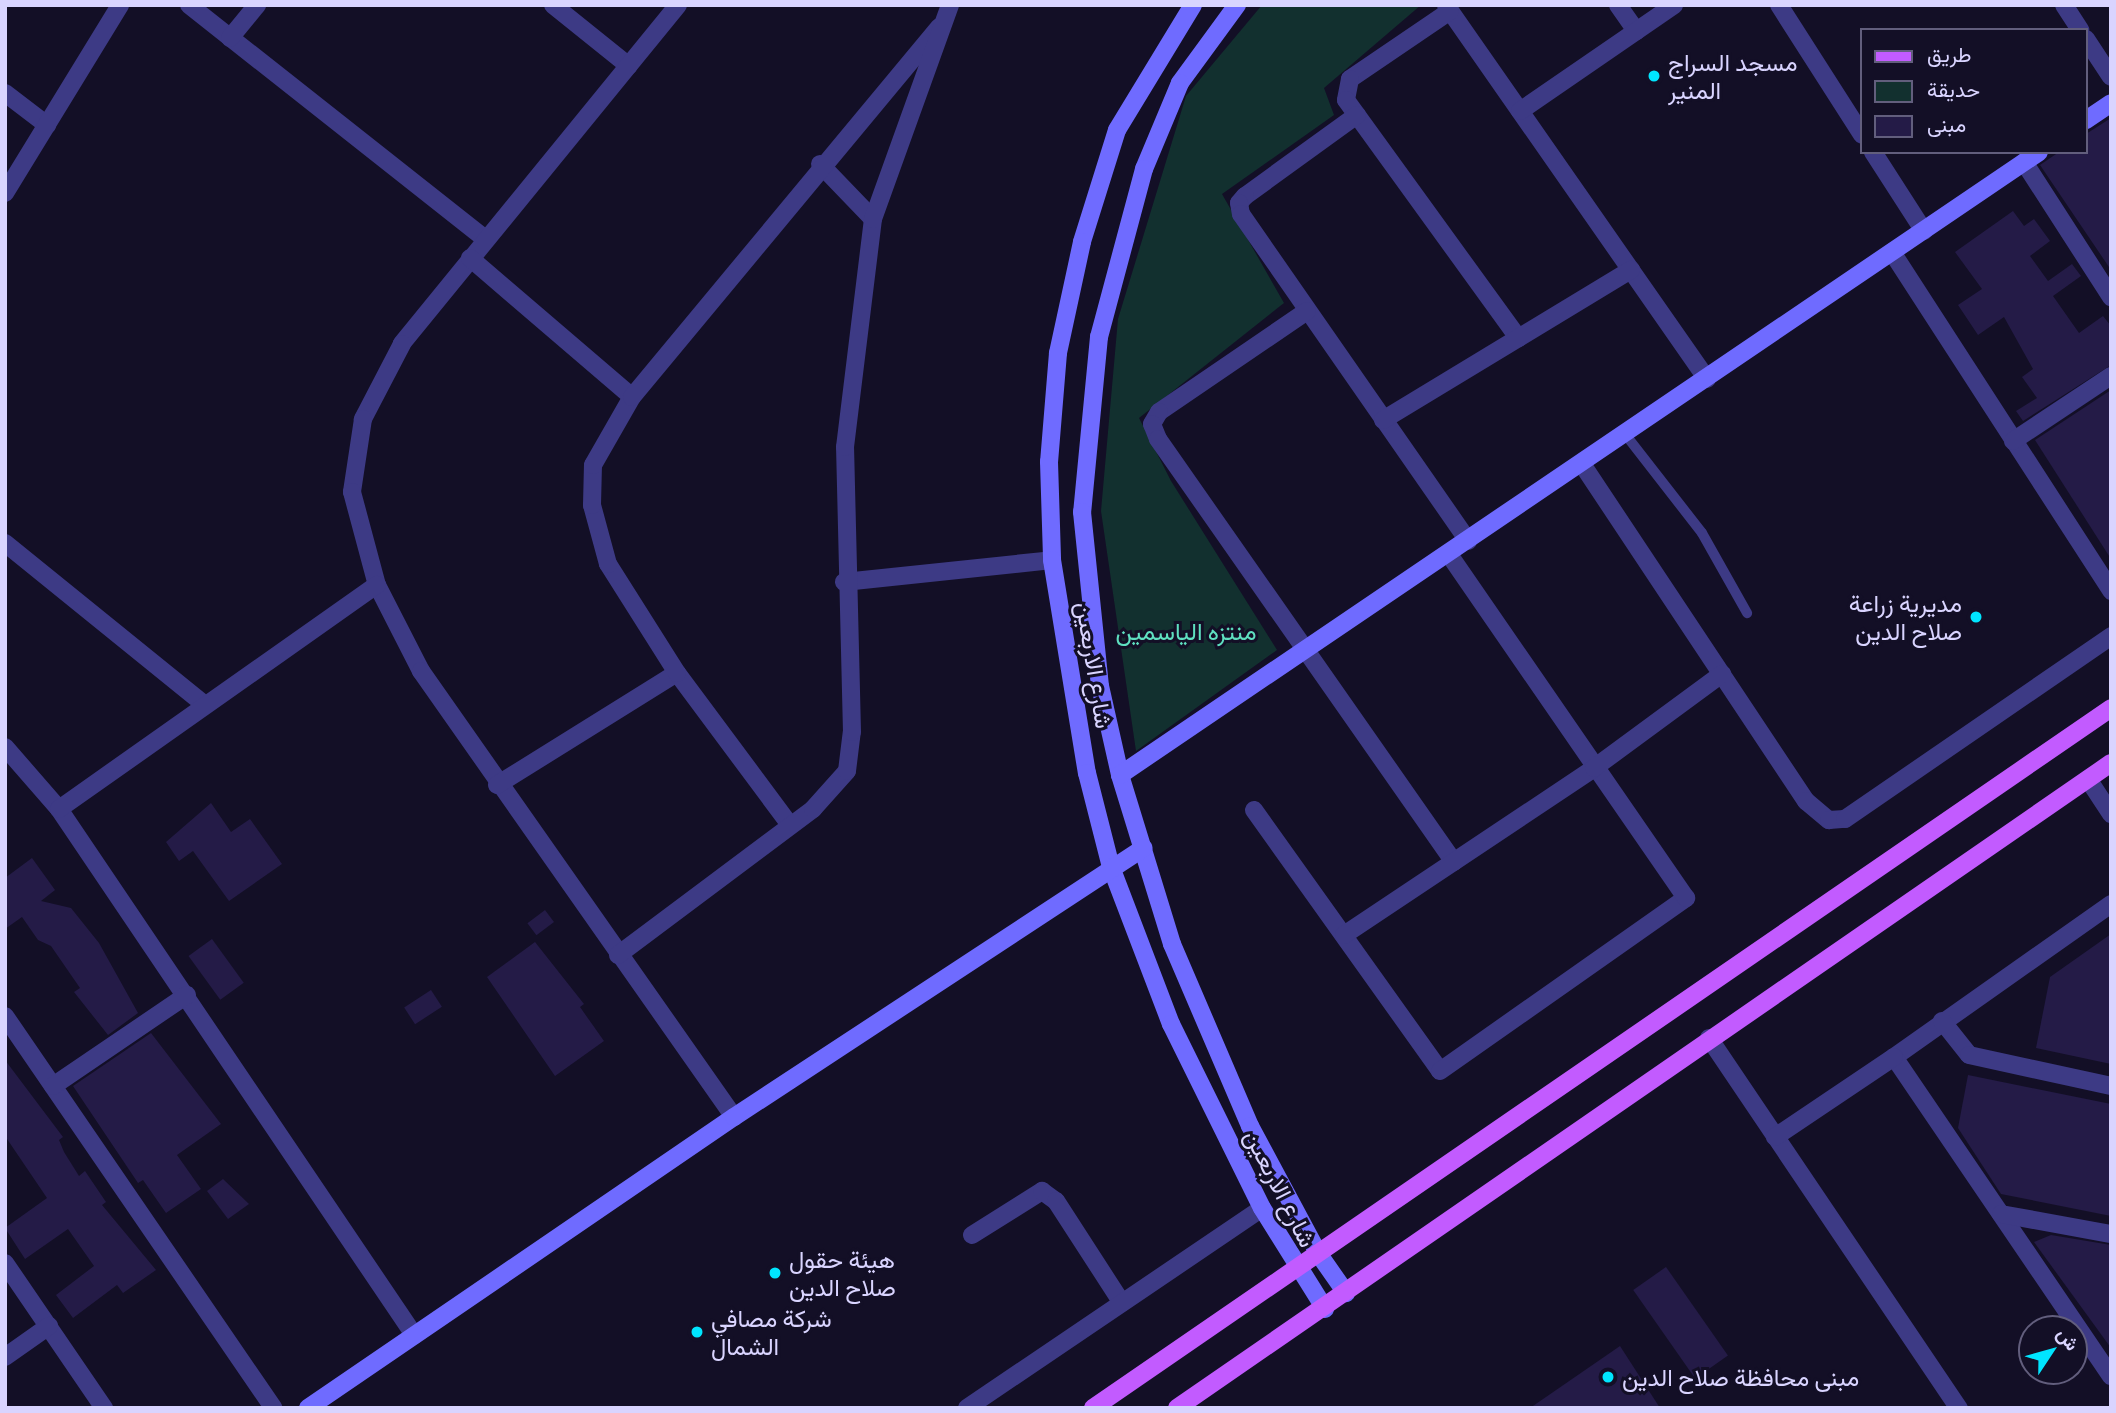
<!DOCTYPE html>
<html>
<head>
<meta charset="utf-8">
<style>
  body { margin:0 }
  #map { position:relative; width:2116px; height:1413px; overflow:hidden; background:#130f26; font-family:"Exo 2",Vazirmatn,sans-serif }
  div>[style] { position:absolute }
  .green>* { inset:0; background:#12302f }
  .building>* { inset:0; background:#241b47; transform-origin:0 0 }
  .lane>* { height:10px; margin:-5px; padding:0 5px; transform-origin:5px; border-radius:5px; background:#3d3a85 }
  .street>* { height:18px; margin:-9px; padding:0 9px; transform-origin:9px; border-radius:9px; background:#3d3a85 }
  .secondary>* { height:18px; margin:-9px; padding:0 9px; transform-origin:9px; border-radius:9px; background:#6f6bff }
  .primary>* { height:18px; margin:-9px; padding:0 9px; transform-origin:9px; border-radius:9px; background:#c25bff }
  .dots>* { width:19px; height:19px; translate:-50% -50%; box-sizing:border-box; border:4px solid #130f26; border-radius:50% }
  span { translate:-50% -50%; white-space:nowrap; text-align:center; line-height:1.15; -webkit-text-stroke:6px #130f26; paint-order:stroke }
  .poi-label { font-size:24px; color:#d9d4ff }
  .left { translate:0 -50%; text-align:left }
  .right { translate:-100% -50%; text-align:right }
  .park-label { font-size:24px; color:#5fe0c0 }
  .street-label { font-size:24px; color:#d9d4ff }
  .frame { position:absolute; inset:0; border:7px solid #d9d4ff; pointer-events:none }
  .legend { position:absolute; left:1860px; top:28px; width:228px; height:126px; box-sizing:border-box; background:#130f26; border:2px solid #625e7d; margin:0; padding:9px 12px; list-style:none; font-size:21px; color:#d9d4ff }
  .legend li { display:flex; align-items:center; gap:14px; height:35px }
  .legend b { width:35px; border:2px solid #625e7d }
  .north { position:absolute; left:2018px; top:1315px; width:70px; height:70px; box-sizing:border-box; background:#130f26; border:2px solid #625e7d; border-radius:50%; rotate:54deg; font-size:19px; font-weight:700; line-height:28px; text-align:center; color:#d9d4ff }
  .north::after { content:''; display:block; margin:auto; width:24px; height:32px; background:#00e5ff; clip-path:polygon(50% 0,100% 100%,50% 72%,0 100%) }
</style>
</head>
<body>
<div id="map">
  <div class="green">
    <div style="clip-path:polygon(1262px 5px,1421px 5px,1324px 88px,1334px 115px,1222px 194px,1284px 303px,1139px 418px,1171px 481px,1277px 650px,1136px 751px,1101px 511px,1118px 319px,1186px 96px)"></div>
  </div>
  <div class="building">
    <div style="clip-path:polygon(2111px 118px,2111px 270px,2040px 165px,2059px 152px,2086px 152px,2086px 134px)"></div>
    <div style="clip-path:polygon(2013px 211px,2024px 226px,2034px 219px,2050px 241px,2030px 256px,2048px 281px,2072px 264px,2081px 276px,2053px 296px,2079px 333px,2103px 316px,2111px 326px,2111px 365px,2023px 421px,2016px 411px,2037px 398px,2022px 377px,2033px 369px,2004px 317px,1978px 335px,1958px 305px,1982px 289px,1955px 252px)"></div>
    <div style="clip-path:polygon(2111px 390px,2111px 559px,2035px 440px)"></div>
    <div style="clip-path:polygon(211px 803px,231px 832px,250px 819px,282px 864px,229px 901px,193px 851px,179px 861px,166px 842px)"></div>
    <div style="clip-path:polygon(32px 858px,55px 890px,41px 901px,71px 908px,99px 943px,138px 1013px,108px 1035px,74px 992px,80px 988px,51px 946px,38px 940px,22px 917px,5px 929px,5px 878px)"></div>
    <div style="left:545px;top:910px;width:15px;height:22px;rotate:53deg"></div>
    <div style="clip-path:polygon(2111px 934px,2111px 1064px,2036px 1048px,2050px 977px)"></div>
    <div style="left:212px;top:939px;width:54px;height:29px;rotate:54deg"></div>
    <div style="clip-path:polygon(535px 942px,584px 1004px,580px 1007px,604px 1041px,555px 1076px,487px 977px)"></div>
    <div style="left:431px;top:990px;width:20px;height:32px;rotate:57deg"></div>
    <div style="clip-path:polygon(151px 1033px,221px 1124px,177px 1155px,201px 1189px,166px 1213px,143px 1180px,138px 1183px,73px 1086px)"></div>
    <div style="clip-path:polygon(5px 1060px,63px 1137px,59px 1140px,64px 1152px,79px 1176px,85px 1171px,106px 1202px,102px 1205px,156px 1270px,123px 1293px,117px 1285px,73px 1318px,56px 1295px,94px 1266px,68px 1229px,25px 1259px,5px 1228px,47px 1198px,5px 1136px)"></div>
    <div style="clip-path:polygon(1968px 1075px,2111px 1104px,2111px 1216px,2001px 1194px,1958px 1128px)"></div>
    <div style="clip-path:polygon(223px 1179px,249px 1204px,228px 1219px,207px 1191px)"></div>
    <div style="clip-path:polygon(2051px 1235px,2111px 1245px,2111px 1348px,2034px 1242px)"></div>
    <div style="left:1666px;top:1267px;width:108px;height:40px;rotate:55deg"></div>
    <div style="clip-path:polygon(1620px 1346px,1660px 1408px,1530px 1408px)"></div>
  </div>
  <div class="lane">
    <div style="left:1625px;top:434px;width:125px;rotate:52.1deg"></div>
    <div style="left:1702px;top:533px;width:92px;rotate:60.6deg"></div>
  </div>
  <div class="street">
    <div style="left:189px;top:5px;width:377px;rotate:38.3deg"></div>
    <div style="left:553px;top:5px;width:97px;rotate:38.8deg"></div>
    <div style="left:678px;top:5px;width:437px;rotate:129.2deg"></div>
    <div style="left:402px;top:344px;width:85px;rotate:117.5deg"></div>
    <div style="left:363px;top:419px;width:74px;rotate:98.6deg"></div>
    <div style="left:352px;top:492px;width:96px;rotate:75deg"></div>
    <div style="left:377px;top:585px;width:97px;rotate:62.9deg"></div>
    <div style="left:421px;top:671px;width:545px;rotate:54.94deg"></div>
    <div style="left:1446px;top:5px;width:456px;rotate:55.1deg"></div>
    <div style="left:1618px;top:5px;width:32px;rotate:55deg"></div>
    <div style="left:1779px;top:5px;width:154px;rotate:57.4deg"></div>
    <div style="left:2064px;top:5px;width:30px;rotate:57deg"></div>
    <div style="left:1450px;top:11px;width:121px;rotate:145.8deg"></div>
    <div style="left:1350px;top:79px;width:21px;rotate:101deg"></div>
    <div style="left:1346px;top:100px;width:294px;rotate:54.1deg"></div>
    <div style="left:230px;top:38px;width:43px;rotate:-50.7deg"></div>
    <div style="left:2086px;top:39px;width:45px;rotate:56.7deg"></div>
    <div style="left:5px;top:93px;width:53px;rotate:37.3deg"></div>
    <div style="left:1520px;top:111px;width:187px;rotate:-34.5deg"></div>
    <div style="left:1357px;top:115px;width:138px;rotate:144.1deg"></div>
    <div style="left:1245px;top:196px;width:9px;rotate:131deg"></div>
    <div style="left:1239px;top:203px;width:11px;rotate:80deg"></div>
    <div style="left:1241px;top:214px;width:398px;rotate:55.2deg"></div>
    <div style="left:1873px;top:152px;width:94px;rotate:57.2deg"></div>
    <div style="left:2024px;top:162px;width:161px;rotate:57.2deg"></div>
    <div style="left:820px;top:164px;width:76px;rotate:46.1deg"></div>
    <div style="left:5px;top:193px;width:220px;rotate:-58.5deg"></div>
    <div style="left:1892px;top:252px;width:404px;rotate:57.1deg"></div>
    <div style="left:470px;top:258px;width:213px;rotate:40.6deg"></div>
    <div style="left:1307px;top:311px;width:179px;rotate:145.7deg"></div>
    <div style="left:1159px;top:412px;width:14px;rotate:120deg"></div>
    <div style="left:1152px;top:424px;width:16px;rotate:68deg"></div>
    <div style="left:1158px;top:439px;width:516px;rotate:55.02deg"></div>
    <div style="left:1383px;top:420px;width:290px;rotate:-31.2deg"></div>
    <div style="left:2013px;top:441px;width:118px;rotate:-33.6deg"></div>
    <div style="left:1582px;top:464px;width:405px;rotate:56.4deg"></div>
    <div style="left:1806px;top:801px;width:30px;rotate:40deg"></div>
    <div style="left:1829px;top:820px;width:16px;rotate:-4deg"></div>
    <div style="left:1845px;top:819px;width:323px;rotate:-34.5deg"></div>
    <div style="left:5px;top:543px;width:257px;rotate:39deg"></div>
    <div style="left:844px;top:582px;width:209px;rotate:-6deg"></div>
    <div style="left:5px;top:747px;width:82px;rotate:48.9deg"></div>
    <div style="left:59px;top:809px;width:635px;rotate:55.98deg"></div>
    <div style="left:2088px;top:779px;width:42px;rotate:56.7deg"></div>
    <div style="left:497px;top:785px;width:212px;rotate:-31.9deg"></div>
    <div style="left:59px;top:809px;width:389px;rotate:-35.2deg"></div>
    <div style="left:1254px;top:810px;width:320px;rotate:54.5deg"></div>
    <div style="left:1440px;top:1071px;width:301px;rotate:-35.1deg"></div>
    <div style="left:1686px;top:898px;width:418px;rotate:-124.6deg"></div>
    <div style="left:790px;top:825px;width:189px;rotate:-126.6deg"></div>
    <div style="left:677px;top:673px;width:129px;rotate:-122.3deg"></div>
    <div style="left:608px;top:564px;width:61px;rotate:-105.2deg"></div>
    <div style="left:592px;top:505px;width:40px;rotate:-88.6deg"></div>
    <div style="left:593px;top:465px;width:78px;rotate:-60.2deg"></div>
    <div style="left:632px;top:397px;width:481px;rotate:-50.3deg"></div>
    <div style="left:2111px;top:904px;width:266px;rotate:144.8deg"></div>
    <div style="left:1894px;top:1057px;width:386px;rotate:55.8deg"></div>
    <div style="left:1344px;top:935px;width:301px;rotate:-33.7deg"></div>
    <div style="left:1594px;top:768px;width:159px;rotate:-36.3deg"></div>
    <div style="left:618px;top:955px;width:244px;rotate:-36.8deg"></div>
    <div style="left:813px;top:809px;width:51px;rotate:-48.2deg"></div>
    <div style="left:847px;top:771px;width:39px;rotate:-83deg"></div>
    <div style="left:852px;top:732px;width:285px;rotate:-91.4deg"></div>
    <div style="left:845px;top:447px;width:230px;rotate:-83deg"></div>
    <div style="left:873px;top:219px;width:227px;rotate:-70.2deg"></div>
    <div style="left:5px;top:1016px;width:475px;rotate:55.6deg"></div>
    <div style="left:1942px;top:1021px;width:43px;rotate:51.5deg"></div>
    <div style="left:1969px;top:1055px;width:145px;rotate:12.3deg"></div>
    <div style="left:1709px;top:1038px;width:447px;rotate:56deg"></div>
    <div style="left:53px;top:1086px;width:162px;rotate:-34.2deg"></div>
    <div style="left:1775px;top:1137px;width:143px;rotate:-33.9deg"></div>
    <div style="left:2001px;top:1214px;width:112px;rotate:10.3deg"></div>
    <div style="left:972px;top:1235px;width:83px;rotate:-32.2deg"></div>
    <div style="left:1042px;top:1191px;width:17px;rotate:36deg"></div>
    <div style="left:1056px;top:1201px;width:121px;rotate:57.1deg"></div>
    <div style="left:5px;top:1263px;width:176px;rotate:55.7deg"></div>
    <div style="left:5px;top:1357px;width:54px;rotate:-35.2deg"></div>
    <div style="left:967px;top:1408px;width:356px;rotate:-34.1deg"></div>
  </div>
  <div class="secondary">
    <div style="left:1193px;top:5px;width:146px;rotate:121.3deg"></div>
    <div style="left:1117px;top:130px;width:117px;rotate:107.4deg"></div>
    <div style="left:1082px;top:242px;width:114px;rotate:102.2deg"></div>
    <div style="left:1058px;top:353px;width:109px;rotate:94.7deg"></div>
    <div style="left:1049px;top:462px;width:98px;rotate:88.2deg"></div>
    <div style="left:1052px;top:560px;width:216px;rotate:80.7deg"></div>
    <div style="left:1087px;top:773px;width:97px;rotate:75.7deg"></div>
    <div style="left:1111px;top:867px;width:168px;rotate:69.1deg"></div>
    <div style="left:1171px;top:1024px;width:205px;rotate:63.7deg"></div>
    <div style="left:1262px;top:1208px;width:119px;rotate:58deg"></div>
    <div style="left:1237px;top:5px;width:97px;rotate:126.2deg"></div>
    <div style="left:1180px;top:83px;width:93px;rotate:112.7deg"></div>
    <div style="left:1144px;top:169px;width:174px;rotate:105deg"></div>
    <div style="left:1099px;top:337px;width:176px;rotate:95.5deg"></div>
    <div style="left:1082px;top:512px;width:175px;rotate:84.1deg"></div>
    <div style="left:1100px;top:686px;width:91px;rotate:77.3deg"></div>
    <div style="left:1120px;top:775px;width:177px;rotate:72.9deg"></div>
    <div style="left:1172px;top:944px;width:198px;rotate:66.8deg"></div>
    <div style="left:1250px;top:1126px;width:144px;rotate:61.8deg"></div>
    <div style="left:1318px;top:1253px;width:49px;rotate:55deg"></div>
    <div style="left:2086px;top:120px;width:30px;rotate:-34deg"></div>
    <div style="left:1120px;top:775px;width:1110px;rotate:-34.13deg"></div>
    <div style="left:308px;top:1408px;width:516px;rotate:-34.34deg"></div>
    <div style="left:734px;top:1117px;width:490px;rotate:-33.3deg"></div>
  </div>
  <div class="primary">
    <div style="left:1093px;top:1408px;width:1235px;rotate:-34.51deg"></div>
    <div style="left:1177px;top:1408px;width:1135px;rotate:-34.63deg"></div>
  </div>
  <div class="dots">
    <div style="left:1654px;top:76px;background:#00e5ff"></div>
    <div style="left:1976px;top:617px;background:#00e5ff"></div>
    <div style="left:775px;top:1273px;background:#00e5ff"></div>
    <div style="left:697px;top:1332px;background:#00e5ff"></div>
    <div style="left:1608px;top:1377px;background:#00e5ff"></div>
  </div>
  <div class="poi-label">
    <span class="left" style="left:1668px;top:76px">مسجد السراج<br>المنير</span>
    <span class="right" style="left:1962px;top:617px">مديرية زراعة<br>صلاح الدين</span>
    <span class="left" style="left:789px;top:1273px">هيئة حقول<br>صلاح الدين</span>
    <span class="left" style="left:711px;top:1332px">شركة مصافي<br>الشمال</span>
    <span class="left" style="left:1622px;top:1377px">مبنى محافظة صلاح الدين</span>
  </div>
  <div class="park-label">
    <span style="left:1186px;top:631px">منتزه الياسمين</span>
  </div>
  <div class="street-label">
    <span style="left:1095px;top:665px;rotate:81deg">شارع الاربعين</span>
    <span style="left:1281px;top:1188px;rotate:63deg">شارع الاربعين</span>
  </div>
  <div class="frame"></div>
  <ul class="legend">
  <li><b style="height:9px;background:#c25bff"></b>طريق</li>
  <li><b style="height:19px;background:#12302f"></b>حديقة</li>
  <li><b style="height:19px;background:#241b47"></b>مبنى</li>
  </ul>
  <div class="north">ش</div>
</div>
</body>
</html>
